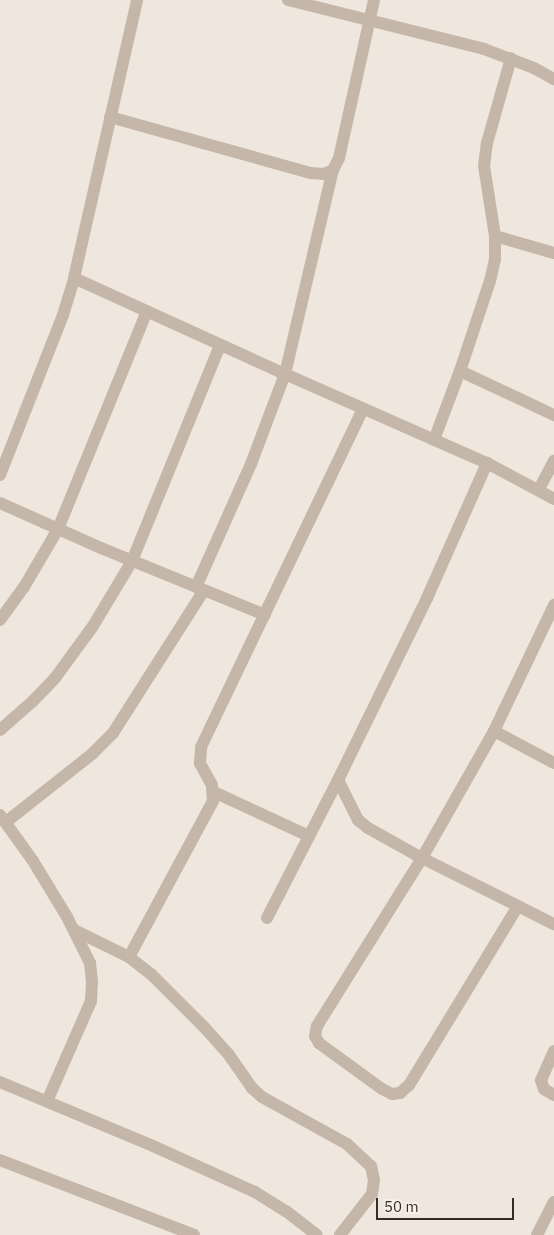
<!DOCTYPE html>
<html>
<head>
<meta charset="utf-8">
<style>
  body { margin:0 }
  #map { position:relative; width:554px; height:1235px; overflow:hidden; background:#efe6dd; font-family:"IBM Plex Sans",sans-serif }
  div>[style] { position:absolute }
  .minor>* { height:12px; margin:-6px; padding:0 6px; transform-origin:6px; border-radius:6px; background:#c5b6aa }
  span { translate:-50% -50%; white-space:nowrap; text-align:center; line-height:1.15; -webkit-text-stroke:4px #f7f0e8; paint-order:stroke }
  .scale { position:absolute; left:376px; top:1198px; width:138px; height:22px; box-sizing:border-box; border:2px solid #342c29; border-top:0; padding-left:6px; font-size:15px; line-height:18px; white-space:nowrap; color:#342c29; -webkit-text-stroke:4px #f7f0e8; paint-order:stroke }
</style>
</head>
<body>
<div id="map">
  <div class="minor">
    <div style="left:288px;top:0;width:202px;rotate:14deg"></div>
    <div style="left:484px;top:49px;width:53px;rotate:20.8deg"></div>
    <div style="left:534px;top:68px;width:23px;rotate:29deg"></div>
    <div style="left:110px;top:117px;width:209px;rotate:15.6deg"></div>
    <div style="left:311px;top:173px;width:13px;rotate:4deg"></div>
    <div style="left:324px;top:174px;width:10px;rotate:-24deg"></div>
    <div style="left:333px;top:170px;width:13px;rotate:-63deg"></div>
    <div style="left:339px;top:158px;width:162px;rotate:-77.5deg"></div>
    <div style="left:495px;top:236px;width:61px;rotate:16.1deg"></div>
    <div style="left:74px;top:278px;width:232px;rotate:24.5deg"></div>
    <div style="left:285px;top:374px;width:221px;rotate:23.8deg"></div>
    <div style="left:487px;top:463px;width:76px;rotate:28.2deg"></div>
    <div style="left:460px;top:371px;width:104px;rotate:25.1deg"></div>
    <div style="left:434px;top:440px;width:74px;rotate:-69.4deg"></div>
    <div style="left:460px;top:371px;width:95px;rotate:-71.6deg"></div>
    <div style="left:490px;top:281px;width:23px;rotate:-77deg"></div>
    <div style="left:495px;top:259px;width:23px;rotate:-90deg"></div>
    <div style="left:495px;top:236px;width:71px;rotate:-98.9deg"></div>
    <div style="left:484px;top:166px;width:23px;rotate:-83deg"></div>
    <div style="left:487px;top:143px;width:88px;rotate:-74.2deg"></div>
    <div style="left:0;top:475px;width:172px;rotate:-68.5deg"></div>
    <div style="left:63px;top:315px;width:39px;rotate:-73deg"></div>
    <div style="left:74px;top:278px;width:285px;rotate:-77.2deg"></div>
    <div style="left:539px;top:489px;width:32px;rotate:-62deg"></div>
    <div style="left:0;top:503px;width:111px;rotate:24deg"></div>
    <div style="left:101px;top:548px;width:177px;rotate:22.2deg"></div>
    <div style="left:196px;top:587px;width:135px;rotate:-65.9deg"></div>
    <div style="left:251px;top:464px;width:96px;rotate:-69.3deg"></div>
    <div style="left:285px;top:374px;width:210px;rotate:-76.8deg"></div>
    <div style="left:0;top:620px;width:41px;rotate:-54deg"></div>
    <div style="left:24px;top:587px;width:67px;rotate:-59.6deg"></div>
    <div style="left:58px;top:529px;width:235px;rotate:-67.8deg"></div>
    <div style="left:0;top:730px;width:44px;rotate:-41.3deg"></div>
    <div style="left:33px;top:701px;width:32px;rotate:-46deg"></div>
    <div style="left:55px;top:678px;width:64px;rotate:-53.8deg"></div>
    <div style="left:93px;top:626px;width:76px;rotate:-59deg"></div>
    <div style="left:132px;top:561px;width:233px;rotate:-67.8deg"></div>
    <div style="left:494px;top:731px;width:68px;rotate:28.1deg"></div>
    <div style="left:338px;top:780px;width:45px;rotate:63.4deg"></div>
    <div style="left:358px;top:820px;width:13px;rotate:39deg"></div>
    <div style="left:368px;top:828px;width:62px;rotate:29.1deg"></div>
    <div style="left:422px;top:858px;width:148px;rotate:26.6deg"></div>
    <div style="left:214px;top:792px;width:105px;rotate:24.9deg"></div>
    <div style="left:0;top:815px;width:57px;rotate:54.3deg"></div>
    <div style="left:33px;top:861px;width:66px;rotate:58.7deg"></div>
    <div style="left:67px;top:917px;width:51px;rotate:63.4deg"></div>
    <div style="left:90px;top:963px;width:19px;rotate:84deg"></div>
    <div style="left:92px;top:982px;width:19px;rotate:93deg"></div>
    <div style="left:91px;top:1001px;width:109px;rotate:113.7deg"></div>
    <div style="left:6px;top:822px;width:110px;rotate:-38.3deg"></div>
    <div style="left:92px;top:754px;width:30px;rotate:-45deg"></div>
    <div style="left:113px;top:733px;width:169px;rotate:-57.5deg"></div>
    <div style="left:518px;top:906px;width:210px;rotate:121.3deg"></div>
    <div style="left:409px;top:1085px;width:12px;rotate:138deg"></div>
    <div style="left:400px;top:1093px;width:8px;rotate:173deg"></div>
    <div style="left:392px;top:1094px;width:11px;rotate:-153deg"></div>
    <div style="left:382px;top:1089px;width:78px;rotate:-143.9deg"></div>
    <div style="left:319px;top:1043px;width:8px;rotate:-120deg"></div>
    <div style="left:315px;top:1036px;width:10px;rotate:-79deg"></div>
    <div style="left:317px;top:1026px;width:198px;rotate:-58deg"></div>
    <div style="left:422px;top:858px;width:146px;rotate:-60.4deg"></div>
    <div style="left:494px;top:731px;width:140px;rotate:-64.5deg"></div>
    <div style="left:267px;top:918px;width:155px;rotate:-62.8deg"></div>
    <div style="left:338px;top:780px;width:203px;rotate:-63.9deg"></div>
    <div style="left:427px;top:598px;width:148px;rotate:-66deg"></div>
    <div style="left:74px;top:930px;width:61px;rotate:26.1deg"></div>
    <div style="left:129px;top:957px;width:28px;rotate:38deg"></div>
    <div style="left:151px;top:974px;width:75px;rotate:45deg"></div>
    <div style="left:204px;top:1027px;width:38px;rotate:48deg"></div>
    <div style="left:229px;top:1055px;width:40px;rotate:55.1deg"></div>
    <div style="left:252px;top:1088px;width:13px;rotate:42deg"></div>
    <div style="left:262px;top:1097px;width:97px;rotate:28.9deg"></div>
    <div style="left:347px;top:1144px;width:33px;rotate:43deg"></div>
    <div style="left:371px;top:1166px;width:14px;rotate:78deg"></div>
    <div style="left:374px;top:1180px;width:14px;rotate:98deg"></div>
    <div style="left:372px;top:1194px;width:52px;rotate:128deg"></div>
    <div style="left:129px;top:957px;width:177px;rotate:-61.7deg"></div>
    <div style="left:213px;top:801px;width:16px;rotate:-94deg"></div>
    <div style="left:212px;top:785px;width:25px;rotate:-119deg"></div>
    <div style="left:200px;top:763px;width:16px;rotate:-86deg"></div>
    <div style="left:201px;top:747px;width:375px;rotate:-64.4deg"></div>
    <div style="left:554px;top:1051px;width:32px;rotate:114deg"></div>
    <div style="left:541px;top:1080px;width:9px;rotate:72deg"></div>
    <div style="left:544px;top:1089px;width:12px;rotate:31deg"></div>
    <div style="left:0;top:1082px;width:166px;rotate:22.7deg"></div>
    <div style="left:153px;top:1146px;width:112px;rotate:24.3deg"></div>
    <div style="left:255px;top:1192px;width:36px;rotate:32deg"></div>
    <div style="left:286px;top:1211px;width:39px;rotate:38deg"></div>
    <div style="left:0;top:1160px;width:208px;rotate:21.1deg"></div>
    <div style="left:537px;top:1235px;width:37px;rotate:-63deg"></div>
  </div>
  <div class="scale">50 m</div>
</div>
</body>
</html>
